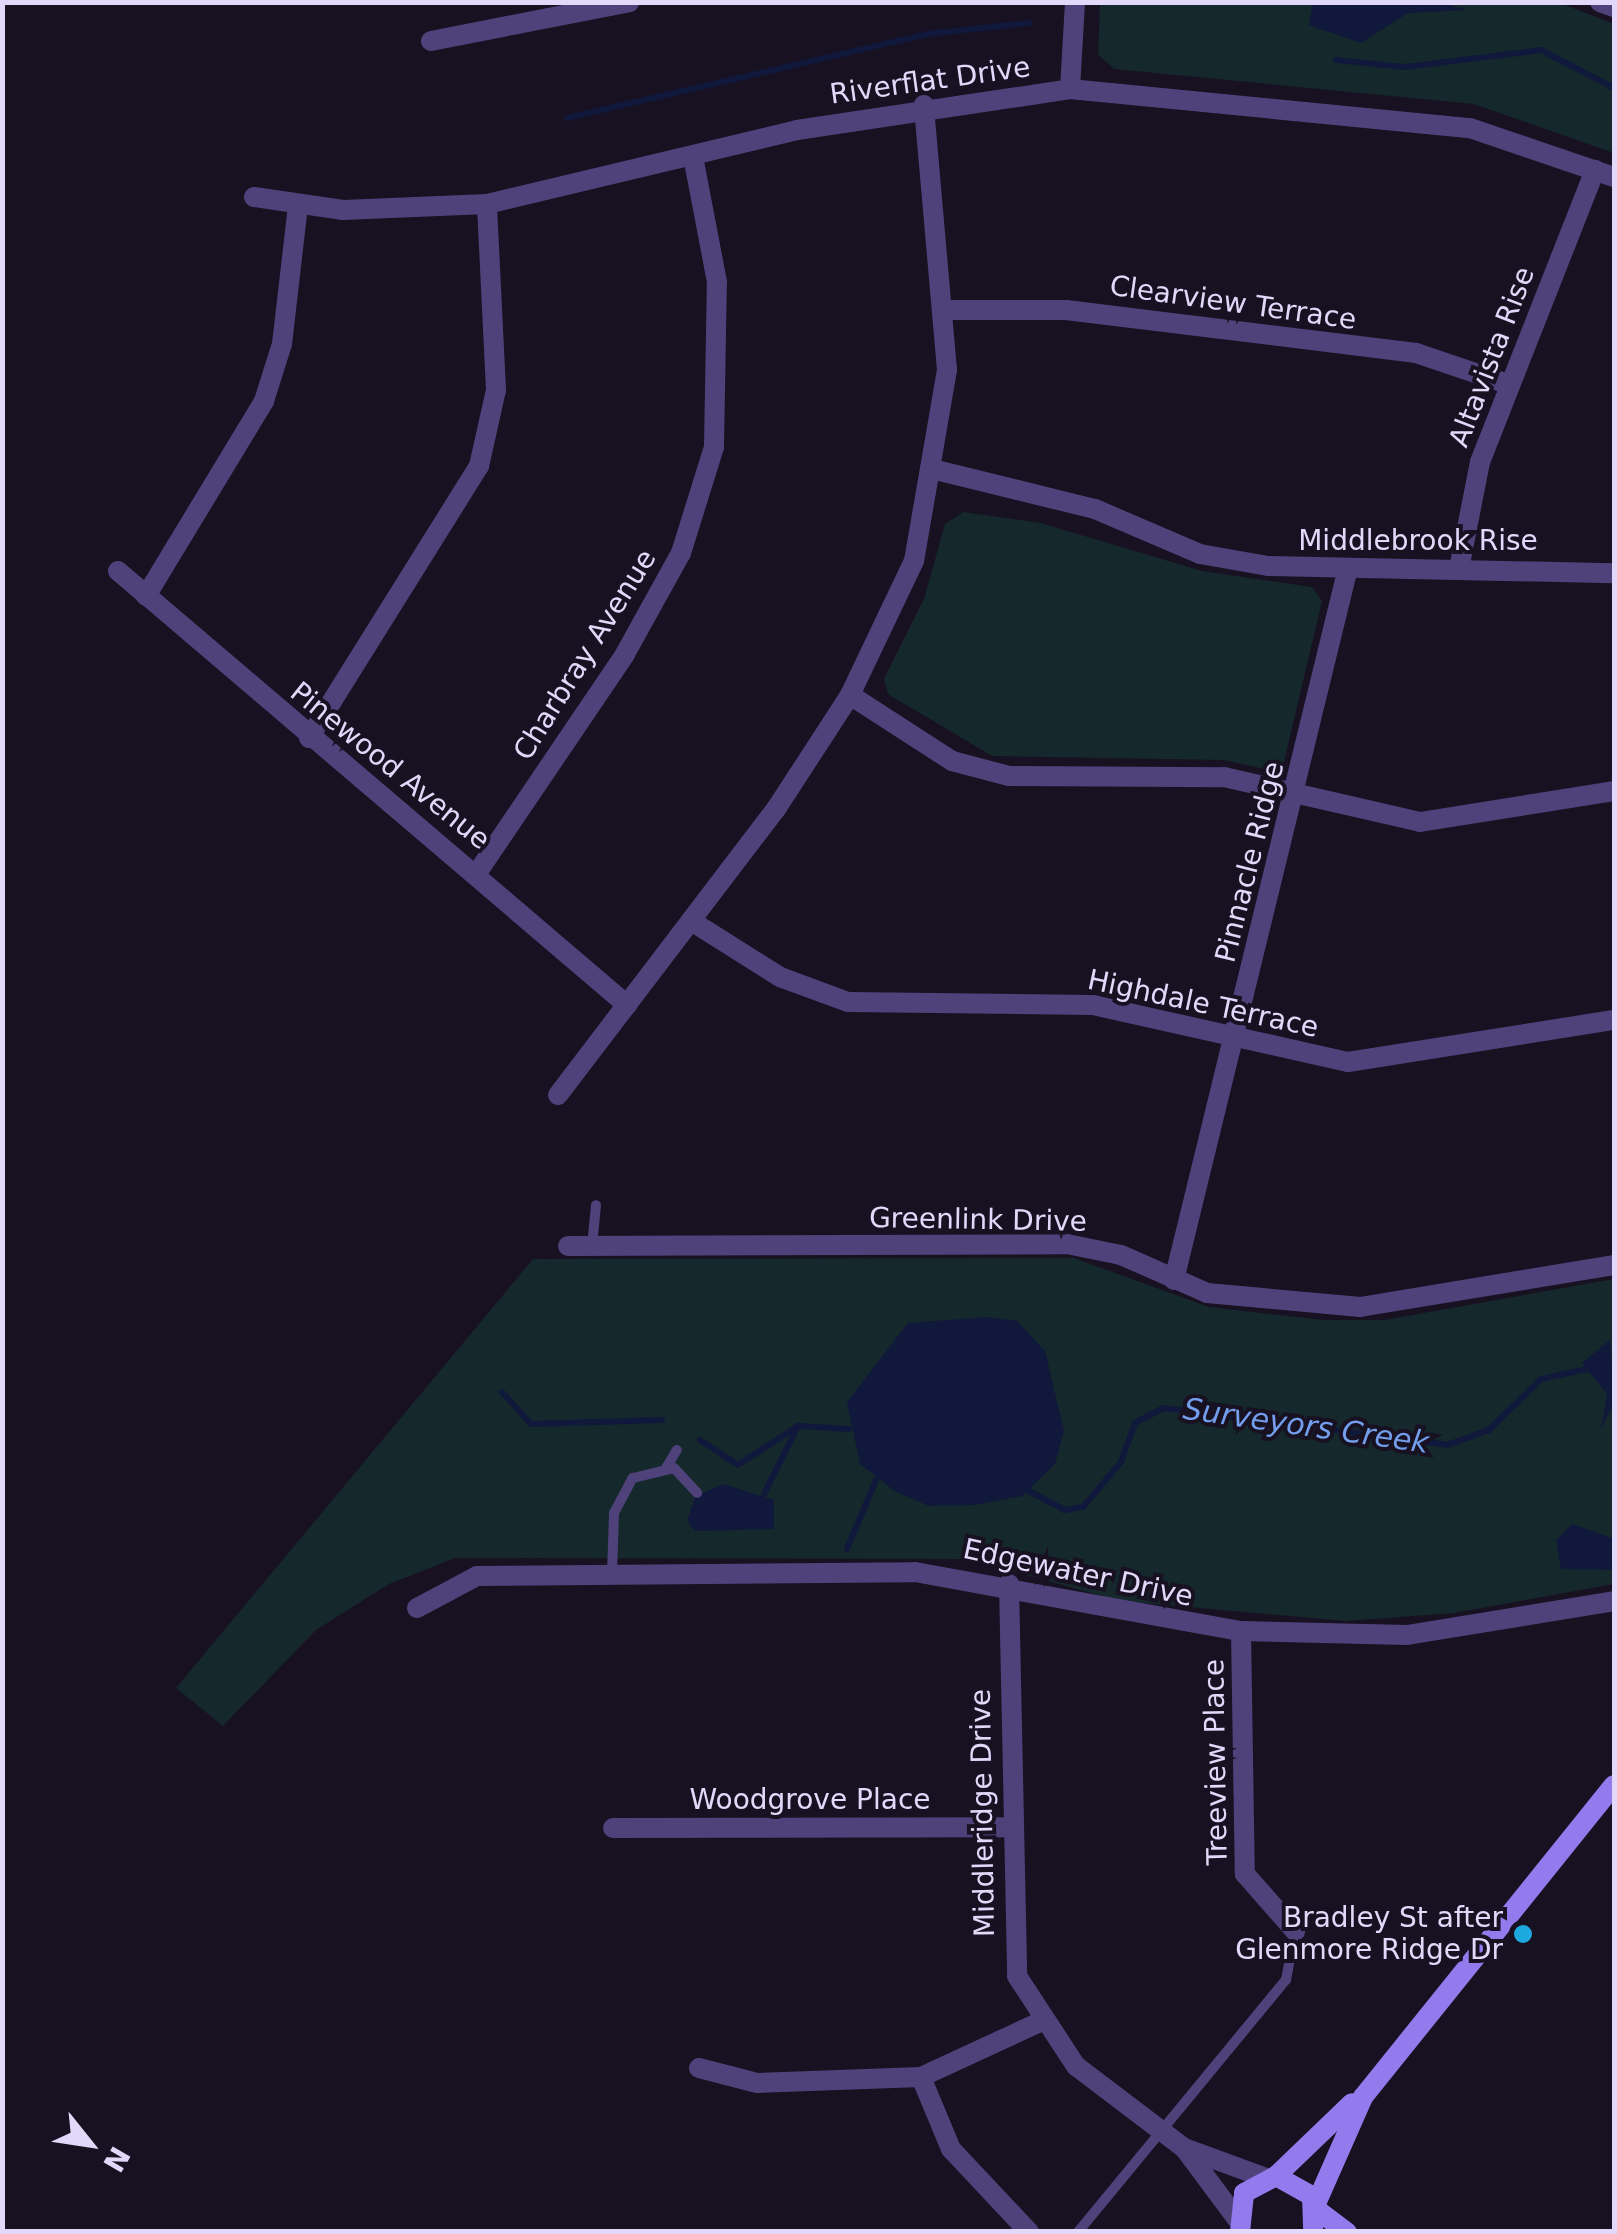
<!DOCTYPE html>
<html>
<head>
<meta charset="utf-8">
<style>
  body { margin:0 }
  #map { position:relative; width:1617px; height:2234px; overflow:hidden; background:#171122; font-family:"DejaVu Sans",sans-serif }
  div>[style] { position:absolute }
  .green>* { inset:0; background:#15282c }
  .water>* { inset:0; background:#10183c }
  .stream>* { height:6px; margin:-3px; padding:0 3px; transform-origin:3px; border-radius:3px; background:#10183c }
  .lane>* { height:10px; margin:-5px; padding:0 5px; transform-origin:5px; border-radius:5px; background:#4f427b }
  .street>* { height:20px; margin:-10px; padding:0 10px; transform-origin:10px; border-radius:10px; background:#4f427b }
  .secondary>* { height:20px; margin:-10px; padding:0 10px; transform-origin:10px; border-radius:10px; background:#937bee }
  .dots>* { width:28px; height:28px; translate:-50% -50%; box-sizing:border-box; border:5px solid #171122; border-radius:50% }
  span { translate:-50% -50%; white-space:nowrap; text-align:center; line-height:1.15; -webkit-text-stroke:8px #171122; paint-order:stroke }
  .street-label { font-size:28px; color:#e2d8fa }
  .poi-label { font-size:28px; color:#e2d8fa }
  .right { translate:-100% -50%; text-align:right }
  .water-label { font-size:30px; color:#739eec; font-style:italic }
  .frame { position:absolute; inset:0; border:5px solid #e2d8fa; pointer-events:none }
  .north { position:absolute; left:40px; top:2094px; width:100px; height:100px; -webkit-text-stroke:8px #171122; paint-order:stroke; rotate:120deg; font-size:28px; font-weight:700; line-height:40px; text-align:center; color:#e2d8fa }
  .north::after { content:''; display:block; margin:auto; width:35px; height:45px; background:#e2d8fa; clip-path:polygon(50% 0,100% 100%,50% 72%,0 100%) }
</style>
</head>
<body>
<div id="map">
  <div class="green">
    <div style="clip-path:polygon(1100px 3px,1560px 3px,1614px 24px,1614px 153px,1474px 104px,1114px 69px,1098px 54px)"></div>
    <div style="clip-path:polygon(963px 512px,1041px 523px,1202px 571px,1312px 587px,1322px 601px,1284px 762px,1269px 770px,1224px 760px,992px 756px,888px 694px,884px 679px,924px 599px,945px 524px)"></div>
    <div style="clip-path:polygon(1074px 1258px,1209px 1307px,1323px 1320px,1384px 1320px,1614px 1279px,1614px 1584px,1454px 1613px,1346px 1621px,1121px 1601px,968px 1559px,455px 1558px,389px 1584px,316px 1630px,223px 1726px,176px 1688px,533px 1259px)"></div>
  </div>
  <div class="water">
    <div style="clip-path:polygon(1313px 2px,1438px 2px,1467px 10px,1408px 13px,1361px 43px,1309px 25px)"></div>
    <div style="clip-path:polygon(988px 1317px,1017px 1321px,1045px 1351px,1064px 1431px,1055px 1464px,1022px 1496px,975px 1505px,929px 1506px,896px 1492px,860px 1464px,847px 1402px,908px 1323px)"></div>
    <div style="clip-path:polygon(1610px 1340px,1614px 1403px,1601px 1429px,1607px 1394px,1582px 1363px)"></div>
    <div style="clip-path:polygon(723px 1484px,774px 1500px,774px 1529px,695px 1531px,687px 1521px,695px 1497px)"></div>
    <div style="clip-path:polygon(1572px 1524px,1614px 1539px,1614px 1570px,1561px 1569px,1556px 1540px)"></div>
  </div>
  <div class="stream">
    <div style="left:1336px;top:60px;width:69px;rotate:5.8deg"></div>
    <div style="left:1405px;top:67px;width:137px;rotate:-7.1deg"></div>
    <div style="left:1541px;top:50px;width:82px;rotate:27.5deg"></div>
    <div style="left:567px;top:118px;width:370px;rotate:-13.1deg"></div>
    <div style="left:927px;top:34px;width:103px;rotate:-6.2deg"></div>
    <div style="left:502px;top:1392px;width:43px;rotate:47.8deg"></div>
    <div style="left:531px;top:1424px;width:131px;rotate:-1.7deg"></div>
    <div style="left:700px;top:1440px;width:45px;rotate:33.3deg"></div>
    <div style="left:738px;top:1465px;width:72px;rotate:-33deg"></div>
    <div style="left:798px;top:1426px;width:51px;rotate:3.4deg"></div>
    <div style="left:1029px;top:1491px;width:40px;rotate:28deg"></div>
    <div style="left:1064px;top:1510px;width:19px;rotate:-9deg"></div>
    <div style="left:1083px;top:1507px;width:59px;rotate:-49.8deg"></div>
    <div style="left:1121px;top:1462px;width:41px;rotate:-70.3deg"></div>
    <div style="left:1135px;top:1423px;width:32px;rotate:-28deg"></div>
    <div style="left:1163px;top:1408px;width:286px;rotate:7.4deg"></div>
    <div style="left:1447px;top:1445px;width:45px;rotate:-19.7deg"></div>
    <div style="left:1489px;top:1430px;width:73px;rotate:-44.4deg"></div>
    <div style="left:1541px;top:1379px;width:57px;rotate:-12.1deg"></div>
    <div style="left:764px;top:1494px;width:74px;rotate:-63.4deg"></div>
    <div style="left:847px;top:1549px;width:75px;rotate:-67.2deg"></div>
  </div>
  <div class="lane">
    <div style="left:592px;top:1246px;width:41px;rotate:-84.4deg"></div>
    <div style="left:666px;top:1468px;width:21px;rotate:-59deg"></div>
    <div style="left:612px;top:1574px;width:61px;rotate:-88.1deg"></div>
    <div style="left:614px;top:1513px;width:40px;rotate:-62deg"></div>
    <div style="left:633px;top:1478px;width:42px;rotate:-13.7deg"></div>
    <div style="left:674px;top:1468px;width:34px;rotate:47deg"></div>
    <div style="left:1078px;top:2232px;width:327px;rotate:-50.5deg"></div>
    <div style="left:1286px;top:1980px;width:50px;rotate:-79.6deg"></div>
  </div>
  <div class="street">
    <div style="left:1600px;top:2px;width:15px;rotate:20deg"></div>
    <div style="left:431px;top:41px;width:202px;rotate:-11.1deg"></div>
    <div style="left:1070px;top:89px;width:87px;rotate:-86.7deg"></div>
    <div style="left:254px;top:197px;width:90px;rotate:8.3deg"></div>
    <div style="left:343px;top:210px;width:144px;rotate:-2.4deg"></div>
    <div style="left:487px;top:204px;width:319px;rotate:-13.4deg"></div>
    <div style="left:797px;top:130px;width:276px;rotate:-8.5deg"></div>
    <div style="left:1070px;top:89px;width:402px;rotate:5.6deg"></div>
    <div style="left:1470px;top:128px;width:152px;rotate:18.8deg"></div>
    <div style="left:946px;top:310px;width:120px"></div>
    <div style="left:1066px;top:310px;width:353px;rotate:7deg"></div>
    <div style="left:1416px;top:353px;width:97px;rotate:18.6deg"></div>
    <div style="left:936px;top:470px;width:164px;rotate:13.8deg"></div>
    <div style="left:1095px;top:509px;width:114px;rotate:23.2deg"></div>
    <div style="left:1200px;top:554px;width:69px;rotate:10deg"></div>
    <div style="left:1268px;top:566px;width:346px;rotate:1.2deg"></div>
    <div style="left:1459px;top:569px;width:109px;rotate:-78.9deg"></div>
    <div style="left:1480px;top:462px;width:314px;rotate:-68.5deg"></div>
    <div style="left:118px;top:571px;width:669px;rotate:40.45deg"></div>
    <div style="left:146px;top:596px;width:228px;rotate:-58.8deg"></div>
    <div style="left:264px;top:401px;width:60px;rotate:-72.5deg"></div>
    <div style="left:282px;top:344px;width:139px;rotate:-83.4deg"></div>
    <div style="left:850px;top:695px;width:121px;rotate:32.9deg"></div>
    <div style="left:952px;top:761px;width:59px;rotate:14.7deg"></div>
    <div style="left:1009px;top:776px;width:215px;rotate:0.3deg"></div>
    <div style="left:1224px;top:777px;width:201px;rotate:12.9deg"></div>
    <div style="left:1420px;top:822px;width:196px;rotate:-9.1deg"></div>
    <div style="left:309px;top:738px;width:321px;rotate:-58deg"></div>
    <div style="left:479px;top:466px;width:78px;rotate:-77.4deg"></div>
    <div style="left:496px;top:390px;width:186px;rotate:-92.8deg"></div>
    <div style="left:477px;top:873px;width:264px;rotate:-55.9deg"></div>
    <div style="left:625px;top:654px;width:115px;rotate:-61deg"></div>
    <div style="left:681px;top:553px;width:111px;rotate:-72.7deg"></div>
    <div style="left:714px;top:447px;width:165px;rotate:-89deg"></div>
    <div style="left:717px;top:282px;width:128px;rotate:-100.8deg"></div>
    <div style="left:696px;top:924px;width:99px;rotate:32.2deg"></div>
    <div style="left:780px;top:977px;width:72px;rotate:20.2deg"></div>
    <div style="left:848px;top:1002px;width:245px;rotate:0.7deg"></div>
    <div style="left:1093px;top:1005px;width:261px;rotate:12.6deg"></div>
    <div style="left:1348px;top:1062px;width:269px;rotate:-9deg"></div>
    <div style="left:558px;top:1095px;width:360px;rotate:-52.7deg"></div>
    <div style="left:776px;top:809px;width:136px;rotate:-57deg"></div>
    <div style="left:850px;top:695px;width:148px;rotate:-64.5deg"></div>
    <div style="left:914px;top:561px;width:194px;rotate:-80.2deg"></div>
    <div style="left:947px;top:370px;width:266px;rotate:-95deg"></div>
    <div style="left:568px;top:1246px;width:499px;rotate:-0.2deg"></div>
    <div style="left:1067px;top:1244px;width:55px;rotate:11.5deg"></div>
    <div style="left:1121px;top:1255px;width:94px;rotate:23.8deg"></div>
    <div style="left:1207px;top:1293px;width:154px;rotate:5.2deg"></div>
    <div style="left:1360px;top:1307px;width:257px;rotate:-9.4deg"></div>
    <div style="left:1174px;top:1280px;width:729px;rotate:-76.27deg"></div>
    <div style="left:1009px;top:1584px;width:392px;rotate:88.8deg"></div>
    <div style="left:1017px;top:1976px;width:108px;rotate:56.8deg"></div>
    <div style="left:1076px;top:2066px;width:136px;rotate:37.2deg"></div>
    <div style="left:1184px;top:2148px;width:87px;rotate:20.1deg"></div>
    <div style="left:417px;top:1608px;width:68px;rotate:-28.1deg"></div>
    <div style="left:477px;top:1576px;width:438px;rotate:-0.5deg"></div>
    <div style="left:915px;top:1572px;width:331px;rotate:10.3deg"></div>
    <div style="left:1241px;top:1631px;width:166px;rotate:1.4deg"></div>
    <div style="left:1407px;top:1635px;width:210px;rotate:-9.3deg"></div>
    <div style="left:1241px;top:1631px;width:243px;rotate:89.1deg"></div>
    <div style="left:1245px;top:1874px;width:76px;rotate:48.7deg"></div>
    <div style="left:613px;top:1828px;width:394px;rotate:-0.1deg"></div>
    <div style="left:699px;top:2068px;width:60px;rotate:14.5deg"></div>
    <div style="left:757px;top:2083px;width:164px;rotate:-2.1deg"></div>
    <div style="left:921px;top:2077px;width:131px;rotate:-24.8deg"></div>
    <div style="left:921px;top:2077px;width:78px;rotate:67.4deg"></div>
    <div style="left:951px;top:2149px;width:114px;rotate:46.8deg"></div>
    <div style="left:1185px;top:2149px;width:87px;rotate:53.4deg"></div>
  </div>
  <div class="secondary">
    <div style="left:1276px;top:2176px;width:105px;rotate:-43.8deg"></div>
    <div style="left:1315px;top:2206px;width:119px;rotate:-66.2deg"></div>
    <div style="left:1363px;top:2097px;width:400px;rotate:-51.2deg"></div>
    <div style="left:1316px;top:2209px;width:39px;rotate:37deg"></div>
    <div style="left:1240px;top:2232px;width:39px;rotate:-84deg"></div>
    <div style="left:1244px;top:2193px;width:36px;rotate:-28deg"></div>
    <div style="left:1276px;top:2176px;width:41px;rotate:29.1deg"></div>
    <div style="left:1312px;top:2196px;width:36px;rotate:88deg"></div>
  </div>
  <div class="dots">
    <div style="left:1523px;top:1934px;background:#1ea8e0"></div>
  </div>
  <div class="street-label">
    <span style="left:930px;top:81px;rotate:-8deg">Riverflat Drive</span>
    <span style="left:1233px;top:303px;rotate:8deg">Clearview Terrace</span>
    <span style="left:1492px;top:357px;rotate:-69deg">Altavista Rise</span>
    <span style="left:1418px;top:541px">Middlebrook Rise</span>
    <span style="left:585px;top:655px;rotate:-58deg">Charbray Avenue</span>
    <span style="left:390px;top:766px;rotate:39deg">Pinewood Avenue</span>
    <span style="left:1250px;top:862px;rotate:-76deg">Pinnacle Ridge</span>
    <span style="left:1203px;top:1004px;rotate:12deg">Highdale Terrace</span>
    <span style="left:978px;top:1220px;rotate:1deg">Greenlink Drive</span>
    <span style="left:1078px;top:1573px;rotate:12deg">Edgewater Drive</span>
    <span style="left:1216px;top:1762px;rotate:-91deg">Treeview Place</span>
    <span style="left:810px;top:1800px">Woodgrove Place</span>
    <span style="left:983px;top:1813px;rotate:-91deg">Middleridge Drive</span>
  </div>
  <div class="poi-label">
    <span class="right" style="left:1503px;top:1934px">Bradley St after<br>Glenmore Ridge Dr</span>
  </div>
  <div class="water-label">
    <span style="left:1306px;top:1426px;rotate:8deg">Surveyors Creek</span>
  </div>
  <div class="frame"></div>
  <div class="north">N</div>
</div>
</body>
</html>
